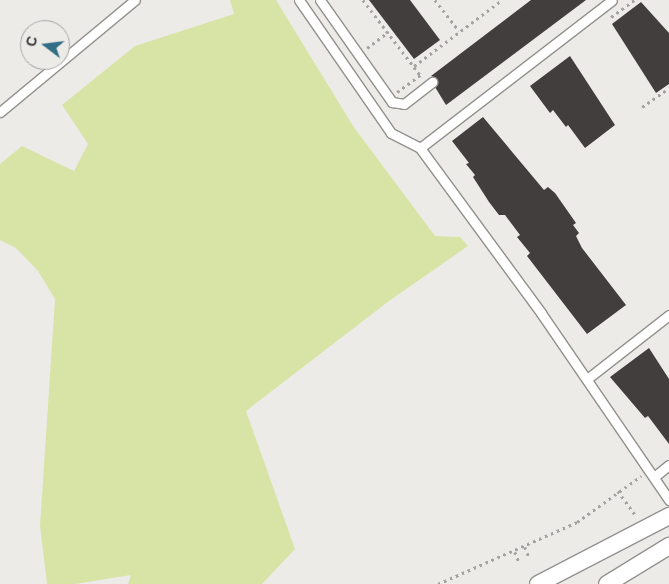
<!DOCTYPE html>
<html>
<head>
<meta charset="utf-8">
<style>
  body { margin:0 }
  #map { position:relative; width:669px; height:584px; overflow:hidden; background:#edebe8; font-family:"Work Sans",sans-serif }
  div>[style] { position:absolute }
  .green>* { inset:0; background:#d8e4a6 }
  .building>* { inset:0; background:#423e3e }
  .path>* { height:2.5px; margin-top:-1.25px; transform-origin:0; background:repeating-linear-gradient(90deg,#a5a3a1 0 2.5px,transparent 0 6.5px) }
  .roads { filter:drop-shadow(1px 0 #93918e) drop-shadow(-1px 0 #93918e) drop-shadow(0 1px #93918e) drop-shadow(0 -1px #93918e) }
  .lane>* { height:9px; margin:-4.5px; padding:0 4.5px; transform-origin:4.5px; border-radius:4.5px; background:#fff }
  .street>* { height:16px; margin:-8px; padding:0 8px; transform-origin:8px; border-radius:8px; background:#fff }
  span { translate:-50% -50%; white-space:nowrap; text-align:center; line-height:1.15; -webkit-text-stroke:5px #edebe8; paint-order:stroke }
  .north { position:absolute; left:20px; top:20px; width:50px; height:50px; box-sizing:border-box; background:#edebe8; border:1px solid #a5a4a2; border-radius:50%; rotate:285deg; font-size:14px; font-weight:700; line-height:20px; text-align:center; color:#3a3938 }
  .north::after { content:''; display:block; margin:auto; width:18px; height:22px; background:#326e85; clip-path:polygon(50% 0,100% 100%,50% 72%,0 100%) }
</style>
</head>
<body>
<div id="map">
  <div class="green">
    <div style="clip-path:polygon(230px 0,276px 0,353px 126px,435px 236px,460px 237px,468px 246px,389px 301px,246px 411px,295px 549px,262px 584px,128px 584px,131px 575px,75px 584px,47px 584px,40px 526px,55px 299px,38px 271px,16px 248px,0 240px,0 164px,22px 146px,74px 171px,88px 144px,62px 105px,135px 46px,234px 14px)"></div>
  </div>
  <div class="building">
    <div style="clip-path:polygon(369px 0,410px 0,440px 40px,414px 59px)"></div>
    <div style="clip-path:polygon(531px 0,586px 0,446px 105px,435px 87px,437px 79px,431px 76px)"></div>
    <div style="clip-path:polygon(641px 2px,669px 33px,669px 84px,656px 93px,612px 24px)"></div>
    <div style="clip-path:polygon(570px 56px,615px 125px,585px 148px,568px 125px,566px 127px,553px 110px,550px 113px,530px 86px)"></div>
    <div style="clip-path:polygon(483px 117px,544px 190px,548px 187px,555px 193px,576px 223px,573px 225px,579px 233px,576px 236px,582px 248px,626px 305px,587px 334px,527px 256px,530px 253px,517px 237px,520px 235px,505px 215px,499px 215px,489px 202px,473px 177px,475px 175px,466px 164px,469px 163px,452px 141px)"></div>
    <div style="clip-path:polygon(649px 348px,669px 379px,669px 444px,648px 416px,645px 418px,610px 377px)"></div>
  </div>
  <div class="path">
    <div style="left:363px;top:0;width:96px;rotate:52.7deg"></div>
    <div style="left:435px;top:0;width:39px;rotate:52deg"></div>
    <div style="left:611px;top:17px;width:29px;rotate:-36deg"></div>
    <div style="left:367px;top:48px;width:26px;rotate:-37deg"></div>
    <div style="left:414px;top:66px;width:110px;rotate:-36.9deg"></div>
    <div style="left:397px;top:92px;width:29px;rotate:-36deg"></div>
    <div style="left:642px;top:107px;width:33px;rotate:-35deg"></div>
    <div style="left:618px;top:491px;width:32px;rotate:54deg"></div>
    <div style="left:525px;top:547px;width:11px;rotate:68deg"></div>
    <div style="left:515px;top:552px;width:11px;rotate:68deg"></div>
    <div style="left:438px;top:584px;width:152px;rotate:-24deg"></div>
    <div style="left:577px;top:522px;width:79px;rotate:-35.7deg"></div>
  </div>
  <div class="roads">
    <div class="lane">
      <div style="left:299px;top:0;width:162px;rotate:55.3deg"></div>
      <div style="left:391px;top:133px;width:33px;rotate:27deg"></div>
      <div style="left:420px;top:148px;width:205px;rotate:53.7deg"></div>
      <div style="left:541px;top:313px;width:227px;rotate:55.6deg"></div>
      <div style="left:320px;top:0;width:125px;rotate:54.8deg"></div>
      <div style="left:392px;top:102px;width:12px;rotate:9deg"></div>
      <div style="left:404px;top:104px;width:36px;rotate:-38deg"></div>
      <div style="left:0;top:112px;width:175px;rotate:-39.7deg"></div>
      <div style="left:420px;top:148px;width:242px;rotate:-37.6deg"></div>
      <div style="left:587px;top:379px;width:104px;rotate:-38deg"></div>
      <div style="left:654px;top:477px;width:19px;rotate:-39deg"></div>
    </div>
    <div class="street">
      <div style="left:538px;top:584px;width:148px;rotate:-27.4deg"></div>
      <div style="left:607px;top:584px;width:73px;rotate:-31.5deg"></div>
    </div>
  </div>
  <div class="north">С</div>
</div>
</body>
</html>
